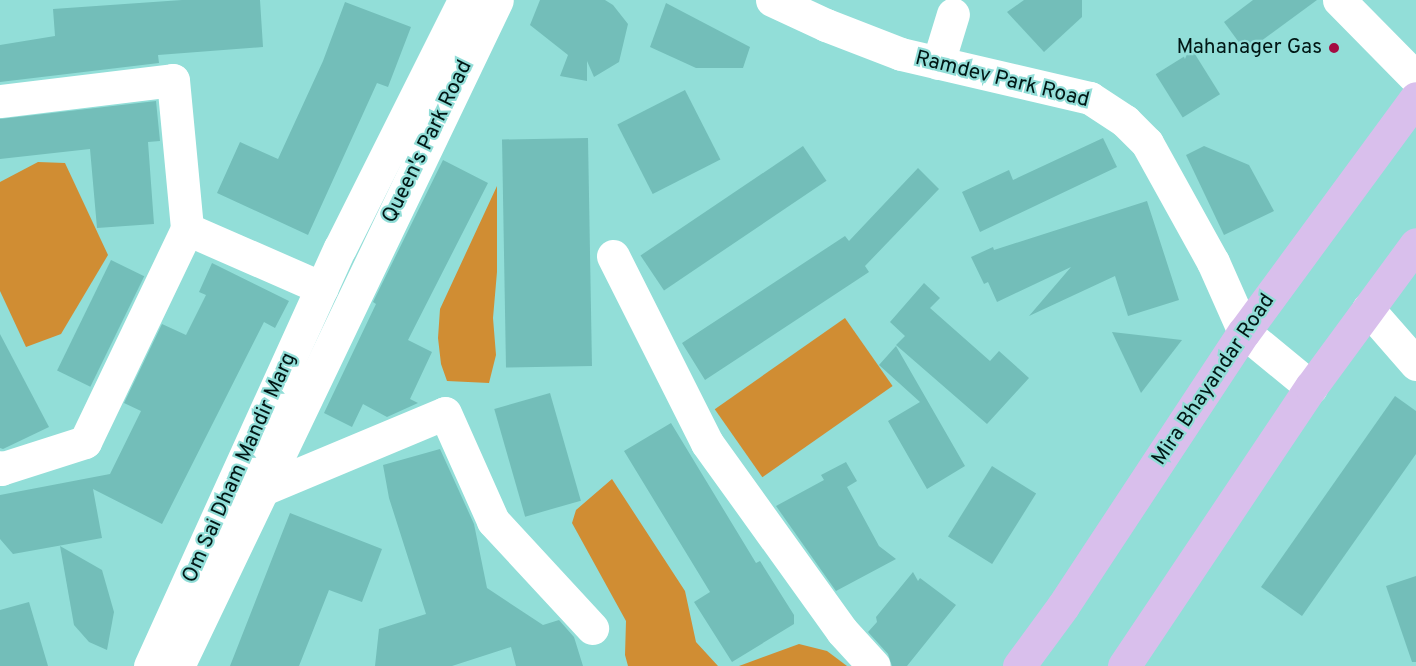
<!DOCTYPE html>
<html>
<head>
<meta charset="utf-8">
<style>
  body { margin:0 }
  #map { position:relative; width:1416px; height:666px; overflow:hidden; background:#92ded8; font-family:Overpass,sans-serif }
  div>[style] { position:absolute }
  .green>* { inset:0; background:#d08d33; transform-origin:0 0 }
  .building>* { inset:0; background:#73beb9; transform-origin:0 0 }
  .minor>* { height:33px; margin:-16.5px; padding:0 16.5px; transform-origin:16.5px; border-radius:16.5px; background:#fff }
  .major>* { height:33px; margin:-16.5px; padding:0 16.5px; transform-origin:16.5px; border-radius:16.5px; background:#d9bfec }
  .dots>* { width:16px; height:16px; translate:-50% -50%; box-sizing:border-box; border:3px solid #92ded8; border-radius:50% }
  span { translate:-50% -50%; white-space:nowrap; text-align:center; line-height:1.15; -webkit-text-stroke:4.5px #92ded8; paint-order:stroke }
  .poi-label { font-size:21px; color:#011715 }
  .right { translate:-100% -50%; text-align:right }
  .street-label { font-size:21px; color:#011715 }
</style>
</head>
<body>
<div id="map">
  <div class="green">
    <div style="clip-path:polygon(38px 162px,65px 163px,108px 255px,61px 334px,26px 347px,0 291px,0 182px)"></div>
    <div style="clip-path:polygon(497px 186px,497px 272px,493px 318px,496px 355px,489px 383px,447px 381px,441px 364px,438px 338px,440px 309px)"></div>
    <div style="left:845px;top:318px;width:83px;height:159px;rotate:55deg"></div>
    <div style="clip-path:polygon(612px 479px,685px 591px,696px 642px,718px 666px,628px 666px,625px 655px,626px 621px,572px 523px,576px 510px)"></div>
    <div style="clip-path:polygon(799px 644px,827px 651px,847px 666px,739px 666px)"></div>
  </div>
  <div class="building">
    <div style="clip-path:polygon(182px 0,260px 0,263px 47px,158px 55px,159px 63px,0 82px,0 45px,55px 36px,53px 9px)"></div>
    <div style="clip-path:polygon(540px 0,605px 0,613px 5px,628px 24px,619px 62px,594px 77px,587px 61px,587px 81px,560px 76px,568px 55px,530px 25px)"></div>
    <div style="clip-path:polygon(1024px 0,1082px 0,1082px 17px,1044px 52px,1007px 12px)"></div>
    <div style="clip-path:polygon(1253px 0,1317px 0,1246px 52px,1224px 22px)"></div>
    <div style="clip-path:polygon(345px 2px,411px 27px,388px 87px,377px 83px,308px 235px,217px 193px,240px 142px,278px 159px,323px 61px)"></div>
    <div style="clip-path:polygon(666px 3px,750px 47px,743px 68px,696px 68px,650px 47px)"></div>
    <div style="left:1193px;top:51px;width:51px;height:44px;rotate:58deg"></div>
    <div style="left:685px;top:90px;width:78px;height:76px;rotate:63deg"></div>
    <div style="clip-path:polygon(156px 101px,160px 141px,148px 142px,154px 224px,97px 228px,90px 149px,0 159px,0 119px)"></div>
    <div style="left:588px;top:138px;width:228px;height:86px;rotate:89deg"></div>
    <div style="clip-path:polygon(1103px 138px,1117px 167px,980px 232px,962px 192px,1009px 170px,1013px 180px)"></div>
    <div style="left:803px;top:146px;width:42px;height:196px;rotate:56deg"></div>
    <div style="clip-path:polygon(1204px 146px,1249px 165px,1274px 211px,1224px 235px,1186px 155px)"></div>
    <div style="clip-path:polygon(443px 160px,488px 183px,408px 340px,432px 352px,410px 399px,418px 403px,387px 417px,363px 404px,352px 427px,324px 413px,376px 304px,373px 302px)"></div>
    <div style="clip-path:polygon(918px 168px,939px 189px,865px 266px,869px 272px,705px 380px,682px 343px,845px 236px,849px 241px)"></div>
    <div style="clip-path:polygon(1147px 201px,1179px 300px,1128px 316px,1115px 276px,1029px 316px,1071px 267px,997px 302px,988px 282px,984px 284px,971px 257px,993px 247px,994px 250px)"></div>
    <div style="left:111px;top:260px;width:37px;height:123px;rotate:26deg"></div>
    <div style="clip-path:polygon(212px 263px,289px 301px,275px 328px,264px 322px,162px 524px,93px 489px,102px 538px,13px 554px,0 539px,0 495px,110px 474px,141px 411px,124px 403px,162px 324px,186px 335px,206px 295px,199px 292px)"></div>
    <div style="clip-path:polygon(924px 283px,940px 298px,930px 308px,990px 361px,999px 351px,1029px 378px,987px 424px,896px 345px,905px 336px,890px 322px)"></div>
    <div style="clip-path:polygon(1112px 332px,1182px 340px,1141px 393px)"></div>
    <div style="clip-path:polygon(0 334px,49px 427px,3px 449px,0 448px)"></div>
    <div style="clip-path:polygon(896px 346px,965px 466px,927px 489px,888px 421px,920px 402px,879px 365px)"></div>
    <div style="left:550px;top:393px;width:112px;height:58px;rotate:74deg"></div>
    <div style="clip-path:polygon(1395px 396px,1416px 411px,1416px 454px,1302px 616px,1261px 587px)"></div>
    <div style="clip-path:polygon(671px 423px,756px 563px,760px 561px,794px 615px,794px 624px,732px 662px,694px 602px,710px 592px,624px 451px)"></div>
    <div style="clip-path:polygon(440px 449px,474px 524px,487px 588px,543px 625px,559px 620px,574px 637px,583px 666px,516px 666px,511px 647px,452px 666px,375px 666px,379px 629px,426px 614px,389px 498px,383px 465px)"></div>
    <div style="clip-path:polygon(846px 462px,857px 481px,847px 487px,879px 546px,896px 559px,836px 591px,776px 506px,824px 480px,821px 475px)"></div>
    <div style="left:992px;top:466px;width:52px;height:83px;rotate:32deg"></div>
    <div style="clip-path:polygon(290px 513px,382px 549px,362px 602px,329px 590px,299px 666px,230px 666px)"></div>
    <div style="clip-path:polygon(60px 546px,102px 570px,114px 612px,107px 650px,89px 642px,74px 625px)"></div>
    <div style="clip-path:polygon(913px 572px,918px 581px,920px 578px,956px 605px,907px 666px,892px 666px,888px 654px,868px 632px,877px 622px,876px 617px)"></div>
    <div style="clip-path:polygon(1416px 576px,1416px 662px,1412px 662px,1386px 586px)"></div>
    <div style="clip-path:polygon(29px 602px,48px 666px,0 666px,0 610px)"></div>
  </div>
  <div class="minor">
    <div style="left:772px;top:0;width:60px;rotate:24.8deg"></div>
    <div style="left:826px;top:25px;width:80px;rotate:21.1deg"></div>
    <div style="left:901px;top:54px;width:194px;rotate:13.1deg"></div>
    <div style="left:1090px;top:98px;width:42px;rotate:33.3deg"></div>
    <div style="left:1125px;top:121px;width:31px;rotate:45deg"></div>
    <div style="left:1147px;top:143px;width:136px;rotate:61deg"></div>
    <div style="left:1213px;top:262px;width:77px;rotate:66.1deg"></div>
    <div style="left:1244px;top:332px;width:87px;rotate:39.4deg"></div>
    <div style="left:1339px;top:0;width:110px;rotate:45.4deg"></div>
    <div style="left:938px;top:63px;width:51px;rotate:-73deg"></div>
    <div style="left:0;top:101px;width:174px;rotate:-6.9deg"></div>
    <div style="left:173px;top:80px;width:150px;rotate:84.6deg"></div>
    <div style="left:187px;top:229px;width:236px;rotate:115.6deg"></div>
    <div style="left:85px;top:442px;width:88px;rotate:162.2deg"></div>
    <div style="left:1px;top:469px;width:2px;rotate:-117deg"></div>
    <div style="left:187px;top:229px;width:147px;rotate:23.6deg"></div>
    <div style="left:613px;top:256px;width:209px;rotate:63.3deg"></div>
    <div style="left:707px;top:443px;width:231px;rotate:54.3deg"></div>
    <div style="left:842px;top:631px;width:47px;rotate:47.6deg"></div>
    <div style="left:1368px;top:309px;width:73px;rotate:48.9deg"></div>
    <div style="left:261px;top:490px;width:199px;rotate:-22.7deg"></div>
    <div style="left:445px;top:413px;width:118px;rotate:66deg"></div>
    <div style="left:493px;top:521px;width:146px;rotate:47.2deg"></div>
    <div style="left:150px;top:666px;width:459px;rotate:-65.6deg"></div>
    <div style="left:340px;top:248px;width:277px;rotate:-63.4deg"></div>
    <div style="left:178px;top:666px;width:738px;rotate:-64.41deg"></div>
  </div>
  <div class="major">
    <div style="left:1019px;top:666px;width:74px;rotate:-53.7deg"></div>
    <div style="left:1063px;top:606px;width:328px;rotate:-56.6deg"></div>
    <div style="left:1244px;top:332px;width:290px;rotate:-53.7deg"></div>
    <div style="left:1124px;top:666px;width:336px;rotate:-56.2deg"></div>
    <div style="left:1311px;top:387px;width:177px;rotate:-53.7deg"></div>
  </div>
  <div class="dots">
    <div style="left:1334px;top:48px;background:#a40c42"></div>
  </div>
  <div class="poi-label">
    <span class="right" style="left:1322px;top:48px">Mahanager Gas</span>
  </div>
  <div class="street-label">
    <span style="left:1002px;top:80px;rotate:14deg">Ramdev Park Road</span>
    <span style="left:428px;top:142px;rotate:-64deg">Queen's Park Road</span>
    <span style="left:1214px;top:380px;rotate:-56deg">Mira Bhayandar Road</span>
    <span style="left:240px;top:468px;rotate:-66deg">Om Sai Dham Mandir Marg</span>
  </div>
</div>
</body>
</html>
